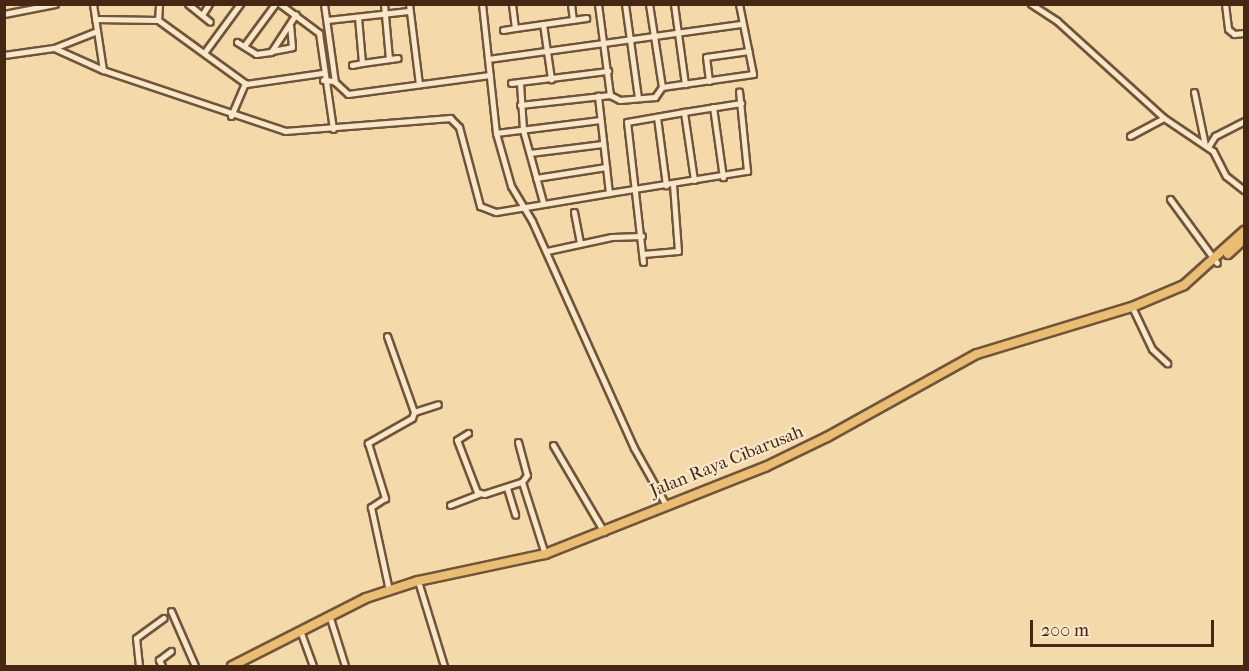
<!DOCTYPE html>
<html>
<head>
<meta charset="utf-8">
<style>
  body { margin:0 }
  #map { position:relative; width:1249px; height:671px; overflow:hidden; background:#f4daaa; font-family:"IM FELL French Canon",serif }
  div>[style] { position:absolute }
  .roads { filter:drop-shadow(2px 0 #715439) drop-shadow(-2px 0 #715439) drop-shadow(0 2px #715439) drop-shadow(0 -2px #715439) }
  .street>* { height:5px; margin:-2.5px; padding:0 2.5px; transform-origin:2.5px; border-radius:2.5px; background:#f8e7c8 }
  .primary>* { height:8px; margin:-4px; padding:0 4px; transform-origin:4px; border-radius:4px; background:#eabd75 }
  span { translate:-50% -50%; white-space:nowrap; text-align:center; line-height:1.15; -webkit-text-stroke:4.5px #f8e7c8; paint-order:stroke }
  .street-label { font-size:18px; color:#452713 }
  .frame { position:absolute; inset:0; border:6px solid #452713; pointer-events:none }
  .scale { position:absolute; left:1030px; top:620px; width:184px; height:27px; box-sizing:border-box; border:3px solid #452713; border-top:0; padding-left:8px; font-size:18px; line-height:21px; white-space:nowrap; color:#452713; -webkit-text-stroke:4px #f8e7c8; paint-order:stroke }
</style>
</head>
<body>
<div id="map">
  <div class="roads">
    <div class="street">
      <div style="left:93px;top:4px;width:67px;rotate:81.4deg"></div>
      <div style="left:188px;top:4px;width:28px;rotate:39deg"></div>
      <div style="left:280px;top:4px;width:49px;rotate:36.6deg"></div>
      <div style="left:319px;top:33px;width:97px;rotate:81.7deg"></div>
      <div style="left:324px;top:4px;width:79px;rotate:82deg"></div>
      <div style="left:384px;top:4px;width:55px;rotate:84.8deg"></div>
      <div style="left:409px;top:4px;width:81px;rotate:82.9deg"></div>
      <div style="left:482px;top:4px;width:130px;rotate:83.8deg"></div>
      <div style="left:496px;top:133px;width:55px;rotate:74.2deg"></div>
      <div style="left:511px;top:186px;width:41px;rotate:59deg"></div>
      <div style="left:532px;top:221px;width:249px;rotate:65.8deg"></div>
      <div style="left:634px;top:448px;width:65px;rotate:60.7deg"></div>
      <div style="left:512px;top:4px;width:24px;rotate:83deg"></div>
      <div style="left:515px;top:28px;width:72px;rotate:-8deg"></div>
      <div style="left:571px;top:4px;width:16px;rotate:83deg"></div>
      <div style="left:598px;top:4px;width:92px;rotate:82.5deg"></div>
      <div style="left:610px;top:95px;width:11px;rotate:27deg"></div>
      <div style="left:620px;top:100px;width:35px;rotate:-5deg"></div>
      <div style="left:655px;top:97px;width:12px;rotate:-55deg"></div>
      <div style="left:662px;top:87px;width:92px;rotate:-8.1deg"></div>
      <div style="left:753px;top:74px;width:71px;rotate:-101.3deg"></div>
      <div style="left:625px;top:4px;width:95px;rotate:82.1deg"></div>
      <div style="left:649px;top:4px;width:84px;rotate:81.1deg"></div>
      <div style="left:674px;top:4px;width:81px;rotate:82.2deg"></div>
      <div style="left:1031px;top:4px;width:31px;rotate:33deg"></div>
      <div style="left:1057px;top:21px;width:144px;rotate:42.2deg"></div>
      <div style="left:1164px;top:118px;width:59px;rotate:34deg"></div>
      <div style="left:1213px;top:151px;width:28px;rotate:63deg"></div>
      <div style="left:1226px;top:176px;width:23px;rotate:38deg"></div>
      <div style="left:1225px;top:4px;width:25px;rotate:83deg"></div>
      <div style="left:1228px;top:29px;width:8px;rotate:40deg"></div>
      <div style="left:1234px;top:34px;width:10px;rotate:-6deg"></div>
      <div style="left:4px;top:14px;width:52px;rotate:-11.1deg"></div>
      <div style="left:202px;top:15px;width:13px;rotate:-58deg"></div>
      <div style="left:358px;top:17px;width:46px;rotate:85deg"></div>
      <div style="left:362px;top:63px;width:36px;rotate:-8deg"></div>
      <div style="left:95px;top:19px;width:63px;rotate:0.9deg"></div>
      <div style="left:158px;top:20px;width:109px;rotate:36deg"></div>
      <div style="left:246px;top:84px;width:77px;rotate:-8.2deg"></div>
      <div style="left:158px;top:20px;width:16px;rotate:-86deg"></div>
      <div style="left:327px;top:20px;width:82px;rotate:-6.3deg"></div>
      <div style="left:543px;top:24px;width:56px;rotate:81.7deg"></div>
      <div style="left:503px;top:30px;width:12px;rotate:-9deg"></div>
      <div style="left:237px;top:42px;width:22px;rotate:32deg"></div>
      <div style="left:256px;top:54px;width:15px;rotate:-8deg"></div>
      <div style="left:271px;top:52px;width:45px;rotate:-56.7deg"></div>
      <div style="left:244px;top:46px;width:52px;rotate:-53.6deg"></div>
      <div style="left:54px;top:48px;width:54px;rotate:24.2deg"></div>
      <div style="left:103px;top:70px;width:192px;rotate:18.5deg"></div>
      <div style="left:285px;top:131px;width:166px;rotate:-4.5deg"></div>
      <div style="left:450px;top:118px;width:13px;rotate:45deg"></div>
      <div style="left:459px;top:127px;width:82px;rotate:75.1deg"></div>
      <div style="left:480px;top:206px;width:17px;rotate:21deg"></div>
      <div style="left:496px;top:212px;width:115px;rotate:-9.5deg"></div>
      <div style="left:609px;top:193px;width:98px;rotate:-96.5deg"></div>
      <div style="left:272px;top:51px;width:20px;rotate:-11deg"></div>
      <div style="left:292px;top:47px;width:21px;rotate:-95deg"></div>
      <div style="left:204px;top:53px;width:61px;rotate:-53.7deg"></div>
      <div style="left:4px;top:55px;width:50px;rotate:-8deg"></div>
      <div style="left:54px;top:48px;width:46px;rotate:-21.6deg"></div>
      <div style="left:488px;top:59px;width:255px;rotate:-7.9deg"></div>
      <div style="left:352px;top:65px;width:10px;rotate:-11deg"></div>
      <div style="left:323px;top:80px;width:11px;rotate:5deg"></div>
      <div style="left:334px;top:81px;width:19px;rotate:43deg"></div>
      <div style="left:348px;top:94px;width:143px;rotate:-7.6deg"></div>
      <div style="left:709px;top:81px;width:24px;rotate:-97deg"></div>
      <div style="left:706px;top:57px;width:43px;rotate:-7.9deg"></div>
      <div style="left:511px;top:83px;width:98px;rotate:-7.1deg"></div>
      <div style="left:520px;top:83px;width:47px;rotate:86.3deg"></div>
      <div style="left:523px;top:130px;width:75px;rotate:74.5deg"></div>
      <div style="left:1194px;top:92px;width:54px;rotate:78.3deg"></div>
      <div style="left:520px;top:105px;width:91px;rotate:-6.3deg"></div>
      <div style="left:713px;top:107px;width:71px;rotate:81.9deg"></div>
      <div style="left:231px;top:116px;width:36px;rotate:-67deg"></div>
      <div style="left:657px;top:117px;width:69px;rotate:82.5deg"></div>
      <div style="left:496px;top:133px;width:105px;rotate:-7.1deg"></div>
      <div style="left:1130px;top:136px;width:38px;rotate:-28deg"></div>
      <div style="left:1208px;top:147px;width:13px;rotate:-58deg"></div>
      <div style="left:1215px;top:136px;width:33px;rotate:-27deg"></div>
      <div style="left:530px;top:153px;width:73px;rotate:-7.1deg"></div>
      <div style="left:536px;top:178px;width:71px;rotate:-8.9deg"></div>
      <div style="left:694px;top:180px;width:69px;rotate:-98.4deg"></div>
      <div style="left:684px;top:112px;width:58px;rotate:-9deg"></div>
      <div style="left:609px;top:193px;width:140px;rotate:-9.1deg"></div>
      <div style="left:747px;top:171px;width:80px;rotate:-95.7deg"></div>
      <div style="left:1170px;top:199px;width:79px;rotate:53.7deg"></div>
      <div style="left:574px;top:212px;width:32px;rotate:79deg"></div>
      <div style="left:547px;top:251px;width:66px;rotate:-12.2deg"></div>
      <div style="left:612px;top:237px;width:30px;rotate:-2deg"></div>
      <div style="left:643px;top:254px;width:35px;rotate:-5deg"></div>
      <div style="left:678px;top:251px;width:67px;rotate:-94.3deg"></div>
      <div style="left:643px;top:262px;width:141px;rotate:-96.5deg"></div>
      <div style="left:627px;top:122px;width:58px;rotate:-10deg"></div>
      <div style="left:1133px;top:309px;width:44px;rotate:64.6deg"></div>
      <div style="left:1152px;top:349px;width:21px;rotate:43deg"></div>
      <div style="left:387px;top:336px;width:81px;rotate:70.4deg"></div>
      <div style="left:414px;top:412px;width:6px;rotate:108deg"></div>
      <div style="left:412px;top:418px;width:51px;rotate:150.4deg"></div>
      <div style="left:368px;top:443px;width:58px;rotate:72.8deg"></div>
      <div style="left:385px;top:498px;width:17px;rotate:147deg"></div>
      <div style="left:371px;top:507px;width:85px;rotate:77.8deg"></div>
      <div style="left:414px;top:412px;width:25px;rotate:-18deg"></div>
      <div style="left:468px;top:433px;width:13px;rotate:148deg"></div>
      <div style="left:457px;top:440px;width:56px;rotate:69deg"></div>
      <div style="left:477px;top:492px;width:7px;rotate:16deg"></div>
      <div style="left:484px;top:494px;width:40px;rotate:-18deg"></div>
      <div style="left:522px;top:482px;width:76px;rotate:72.3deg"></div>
      <div style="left:518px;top:442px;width:34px;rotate:75deg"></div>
      <div style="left:527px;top:475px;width:9px;rotate:126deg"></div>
      <div style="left:553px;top:445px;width:101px;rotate:59.6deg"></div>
      <div style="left:507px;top:488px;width:28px;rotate:73deg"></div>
      <div style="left:450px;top:505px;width:31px;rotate:-21deg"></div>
      <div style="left:418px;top:581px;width:89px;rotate:73deg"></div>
      <div style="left:171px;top:611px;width:60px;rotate:66.4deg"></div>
      <div style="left:330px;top:618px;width:50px;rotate:72.6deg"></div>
      <div style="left:301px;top:633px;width:35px;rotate:70deg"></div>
      <div style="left:139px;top:666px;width:28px;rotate:-96deg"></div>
      <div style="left:136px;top:638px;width:34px;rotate:-36deg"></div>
      <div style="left:162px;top:666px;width:7px;rotate:-117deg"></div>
      <div style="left:159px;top:660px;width:15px;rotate:-37deg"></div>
    </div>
    <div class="primary">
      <div style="left:1228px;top:254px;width:22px;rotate:-43deg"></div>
      <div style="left:232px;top:666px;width:150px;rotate:-26.9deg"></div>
      <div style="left:366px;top:598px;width:55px;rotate:-18.1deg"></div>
      <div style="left:418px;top:581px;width:130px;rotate:-12deg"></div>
      <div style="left:545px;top:554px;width:237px;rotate:-21.6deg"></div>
      <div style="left:765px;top:467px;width:69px;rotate:-25.8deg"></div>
      <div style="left:827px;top:437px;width:171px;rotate:-29deg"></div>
      <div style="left:977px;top:354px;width:162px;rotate:-16.9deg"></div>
      <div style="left:1132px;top:307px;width:56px;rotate:-22.9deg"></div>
      <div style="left:1184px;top:285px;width:81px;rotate:-42deg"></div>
    </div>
  </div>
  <div class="street-label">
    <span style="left:727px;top:462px;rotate:-22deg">Jalan Raya Cibarusah</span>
  </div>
  <div class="frame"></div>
  <div class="scale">200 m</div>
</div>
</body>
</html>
